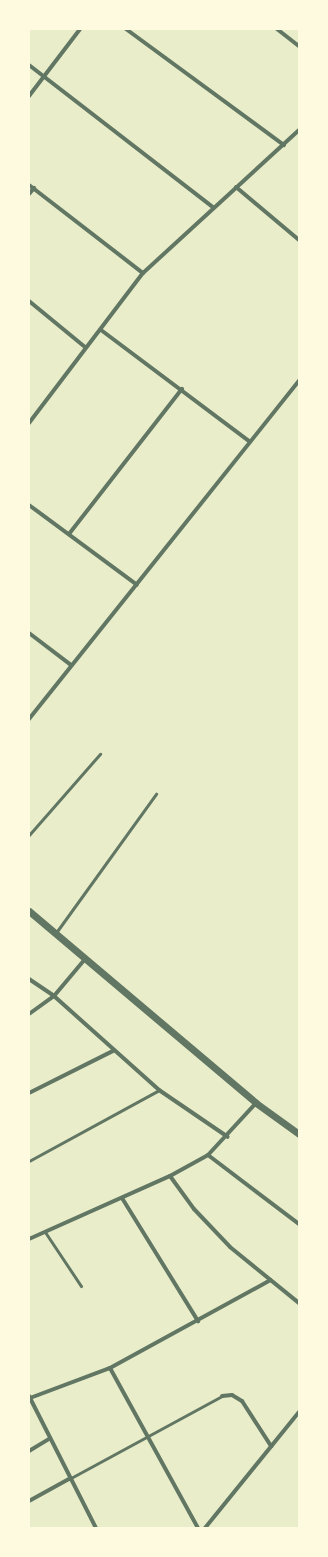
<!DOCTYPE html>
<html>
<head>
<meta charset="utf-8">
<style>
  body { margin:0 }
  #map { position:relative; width:328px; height:1557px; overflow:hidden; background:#e9edc9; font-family:Ubuntu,sans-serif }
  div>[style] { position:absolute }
  .service>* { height:3px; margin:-1.5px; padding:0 1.5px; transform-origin:1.5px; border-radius:1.5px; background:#617663 }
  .minor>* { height:4px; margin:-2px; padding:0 2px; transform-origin:2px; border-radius:2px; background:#617663 }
  .tertiary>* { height:7px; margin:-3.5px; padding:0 3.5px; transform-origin:3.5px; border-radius:3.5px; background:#617663 }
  span { translate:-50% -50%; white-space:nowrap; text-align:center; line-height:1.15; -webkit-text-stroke:3px #fefae0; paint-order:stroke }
  .frame { position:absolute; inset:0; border:30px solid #fefae0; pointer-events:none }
</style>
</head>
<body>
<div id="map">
  <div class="service">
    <div style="left:29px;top:835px;width:108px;rotate:-48.8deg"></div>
    <div style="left:55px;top:934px;width:173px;rotate:-54.2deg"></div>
    <div style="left:29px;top:1161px;width:148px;rotate:-28.6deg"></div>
    <div style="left:45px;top:1232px;width:65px;rotate:56.3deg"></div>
    <div style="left:69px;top:1479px;width:174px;rotate:-28.5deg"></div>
  </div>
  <div class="minor">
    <div style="left:126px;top:29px;width:196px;rotate:36.3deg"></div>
    <div style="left:277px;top:29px;width:28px;rotate:38deg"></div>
    <div style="left:29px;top:65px;width:232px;rotate:37.7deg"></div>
    <div style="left:29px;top:96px;width:84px;rotate:-52.7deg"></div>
    <div style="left:29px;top:185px;width:144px;rotate:37.7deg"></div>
    <div style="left:236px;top:187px;width:82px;rotate:40.1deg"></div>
    <div style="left:29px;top:194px;width:8px;rotate:-50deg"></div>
    <div style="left:29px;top:301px;width:72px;rotate:39.4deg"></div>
    <div style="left:101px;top:330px;width:186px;rotate:36.9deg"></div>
    <div style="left:29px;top:423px;width:188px;rotate:-52.8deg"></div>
    <div style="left:143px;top:273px;width:212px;rotate:-42.5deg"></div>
    <div style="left:29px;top:505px;width:134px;rotate:36.5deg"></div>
    <div style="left:69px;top:534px;width:184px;rotate:-52.1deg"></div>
    <div style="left:29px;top:633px;width:53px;rotate:37.3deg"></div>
    <div style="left:29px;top:719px;width:433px;rotate:-51.4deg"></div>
    <div style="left:29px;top:979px;width:30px;rotate:34deg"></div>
    <div style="left:54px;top:996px;width:141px;rotate:41.8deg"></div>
    <div style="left:159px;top:1090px;width:83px;rotate:34.3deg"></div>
    <div style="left:29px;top:1014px;width:31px;rotate:-36deg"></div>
    <div style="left:54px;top:996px;width:48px;rotate:-50deg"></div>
    <div style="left:29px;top:1093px;width:94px;rotate:-26.6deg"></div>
    <div style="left:208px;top:1155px;width:114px;rotate:37.2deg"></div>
    <div style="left:170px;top:1176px;width:41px;rotate:54deg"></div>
    <div style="left:194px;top:1209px;width:52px;rotate:46.5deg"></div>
    <div style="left:230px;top:1247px;width:89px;rotate:39.1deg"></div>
    <div style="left:122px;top:1198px;width:145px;rotate:58.3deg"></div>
    <div style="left:29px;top:1239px;width:154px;rotate:-24.1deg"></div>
    <div style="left:170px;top:1176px;width:43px;rotate:-28.9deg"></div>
    <div style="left:208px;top:1155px;width:71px;rotate:-47.3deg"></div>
    <div style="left:110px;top:1368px;width:183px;rotate:61.2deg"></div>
    <div style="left:29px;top:1396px;width:148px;rotate:63.1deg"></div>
    <div style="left:222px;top:1396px;width:10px;rotate:-6deg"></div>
    <div style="left:232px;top:1395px;width:12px;rotate:31deg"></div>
    <div style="left:242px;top:1401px;width:54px;rotate:57.2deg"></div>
    <div style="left:30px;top:1398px;width:85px;rotate:-20.6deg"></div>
    <div style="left:110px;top:1368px;width:183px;rotate:-28.7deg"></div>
    <div style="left:29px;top:1451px;width:23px;rotate:-31deg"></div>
    <div style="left:29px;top:1501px;width:46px;rotate:-28.8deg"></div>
    <div style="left:205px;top:1528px;width:149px;rotate:-51deg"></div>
  </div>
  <div class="tertiary">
    <div style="left:29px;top:911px;width:297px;rotate:40.2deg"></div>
    <div style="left:256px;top:1103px;width:53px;rotate:35.8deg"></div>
  </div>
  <div class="frame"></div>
</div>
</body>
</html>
